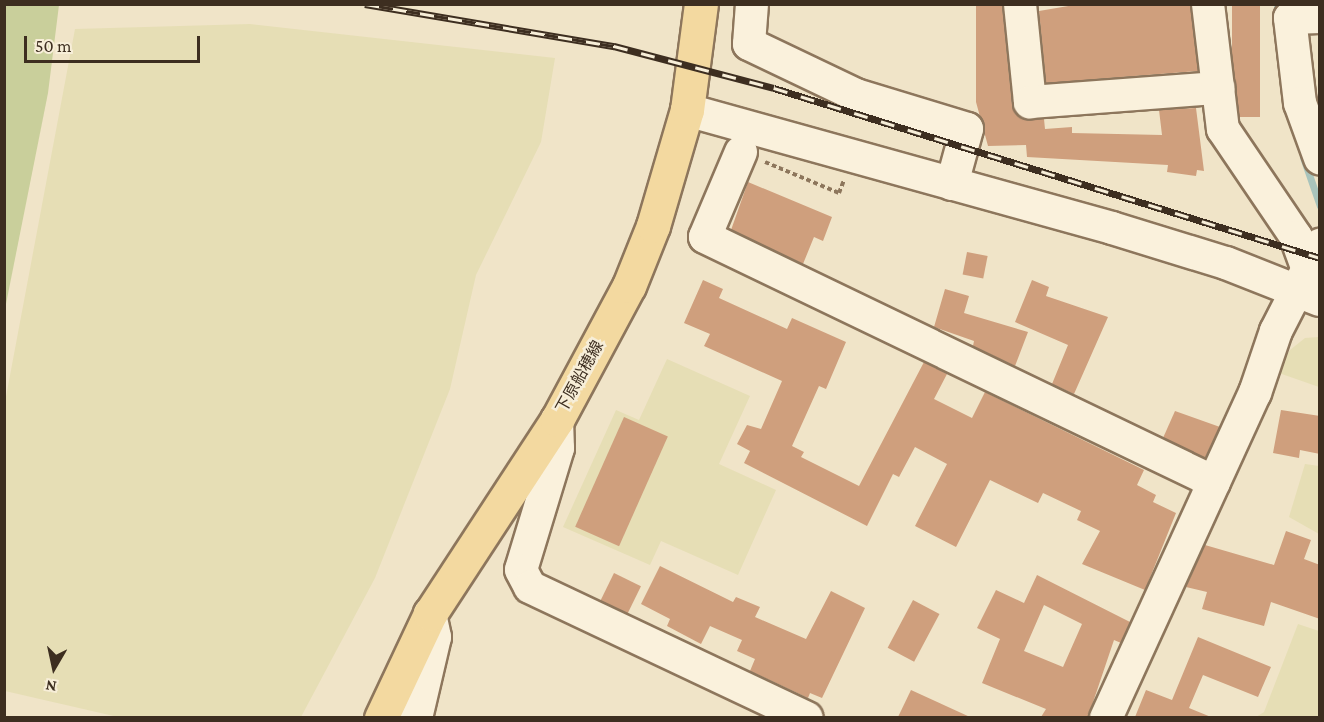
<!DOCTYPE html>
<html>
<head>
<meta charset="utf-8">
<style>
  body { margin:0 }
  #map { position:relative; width:1324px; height:722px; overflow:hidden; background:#f0e4c8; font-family:"Crimson Pro","Noto Sans JP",serif }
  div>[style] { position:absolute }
  .farmland>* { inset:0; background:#e6deb5 }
  .green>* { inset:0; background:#c9cf9b }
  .stream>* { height:7px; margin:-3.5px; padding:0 3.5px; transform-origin:3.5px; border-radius:3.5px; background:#a9c4bc }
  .building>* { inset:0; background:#cf9f7d; transform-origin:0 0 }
  .path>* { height:4px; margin-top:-2px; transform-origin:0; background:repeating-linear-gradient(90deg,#8d765c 0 4.5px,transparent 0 7.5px) }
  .roads { filter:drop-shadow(2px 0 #8d765c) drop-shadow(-2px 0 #8d765c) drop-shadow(0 2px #8d765c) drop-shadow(0 -2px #8d765c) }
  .minor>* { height:32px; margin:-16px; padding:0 16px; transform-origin:16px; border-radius:16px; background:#faf1dc }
  .major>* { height:33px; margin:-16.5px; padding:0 16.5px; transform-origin:16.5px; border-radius:16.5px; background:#f3d9a0 }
  .rail>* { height:7px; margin-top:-3.5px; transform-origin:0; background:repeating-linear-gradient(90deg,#f7eed8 0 14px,#3d2e20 0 28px); box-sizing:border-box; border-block:2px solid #3d2e20 }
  span { translate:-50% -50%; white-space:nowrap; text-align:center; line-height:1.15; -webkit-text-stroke:5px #f7eed8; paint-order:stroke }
  .street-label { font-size:16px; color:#3d2e20 }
  .frame { position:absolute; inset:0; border:6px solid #3d2e20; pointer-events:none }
  .north { position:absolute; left:24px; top:638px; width:60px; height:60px; -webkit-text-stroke:4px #f7eed8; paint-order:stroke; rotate:189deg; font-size:16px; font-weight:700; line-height:24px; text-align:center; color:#3d2e20 }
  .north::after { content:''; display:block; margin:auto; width:21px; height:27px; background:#3d2e20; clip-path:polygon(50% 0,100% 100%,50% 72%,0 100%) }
  .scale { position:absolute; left:24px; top:36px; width:176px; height:27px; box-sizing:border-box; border:3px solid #3d2e20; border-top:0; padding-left:8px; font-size:18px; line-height:21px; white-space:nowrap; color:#3d2e20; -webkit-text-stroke:4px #f7eed8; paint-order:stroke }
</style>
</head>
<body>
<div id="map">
  <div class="farmland">
    <div style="clip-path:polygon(250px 24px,555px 58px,541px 142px,476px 275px,450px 389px,375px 578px,301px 717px,118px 717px,5px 691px,5px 402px,75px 29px)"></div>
    <div style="clip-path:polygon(1319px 337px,1319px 387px,1276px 372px,1290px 350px,1305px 338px)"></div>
    <div style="clip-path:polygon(667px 359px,750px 396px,719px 464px,776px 490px,738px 575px,661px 541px,650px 565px,563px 527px,616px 410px,639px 420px)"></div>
    <div style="clip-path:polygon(1305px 464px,1319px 466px,1319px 534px,1289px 517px)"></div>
    <div style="clip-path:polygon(1298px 624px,1319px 631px,1319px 717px,1256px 717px,1264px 712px)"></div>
  </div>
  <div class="green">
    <div style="clip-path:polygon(5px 4px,59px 5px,48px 93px,5px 309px)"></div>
  </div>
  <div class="stream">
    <div style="left:1277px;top:4px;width:13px;rotate:86deg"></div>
    <div style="left:1303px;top:157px;width:52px;rotate:70.9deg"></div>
  </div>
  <div class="building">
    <div style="clip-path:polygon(976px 4px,1002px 4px,1012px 104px,1022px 118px,1044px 119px,1045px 129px,1072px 127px,1072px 133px,1162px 135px,1159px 110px,1196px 108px,1204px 171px,1197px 170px,1196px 176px,1167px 172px,1168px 165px,1027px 157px,1026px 145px,988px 146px,976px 102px)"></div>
    <div style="clip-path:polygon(1080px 4px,1190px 4px,1198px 71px,1046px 83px,1039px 11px)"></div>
    <div style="left:1232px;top:4px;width:28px;height:113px"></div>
    <div style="clip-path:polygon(748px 182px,832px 217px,823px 241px,814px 237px,803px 264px,731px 230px)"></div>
    <div style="left:967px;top:252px;width:21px;height:23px;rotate:11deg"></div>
    <div style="clip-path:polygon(703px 280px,723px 289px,719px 298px,787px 329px,792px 318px,846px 342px,826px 389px,819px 386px,792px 446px,804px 452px,801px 457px,859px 486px,924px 362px,947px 374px,934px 399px,972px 418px,985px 392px,1144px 470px,1137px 485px,1156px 495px,1153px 502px,1176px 513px,1145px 590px,1082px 564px,1100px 531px,1077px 520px,1081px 511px,1043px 493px,1038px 503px,990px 480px,956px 547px,915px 526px,947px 464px,915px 447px,899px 477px,893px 474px,867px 526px,744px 463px,750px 451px,737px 444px,747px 425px,761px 429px,782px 381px,704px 346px,710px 334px,684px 323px)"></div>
    <div style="clip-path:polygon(1032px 280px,1049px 287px,1046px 296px,1108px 317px,1074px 394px,1052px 384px,1068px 345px,1015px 322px)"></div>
    <div style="clip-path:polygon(945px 289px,969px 296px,964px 313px,1028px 332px,1015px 366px,973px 346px,974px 341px,934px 327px)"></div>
    <div style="clip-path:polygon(1281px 410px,1320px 416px,1320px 454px,1300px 450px,1299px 458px,1273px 453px)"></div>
    <div style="clip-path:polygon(1175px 411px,1220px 427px,1205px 458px,1163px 438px)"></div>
    <div style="left:624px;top:417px;width:48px;height:120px;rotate:24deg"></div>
    <div style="clip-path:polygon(1286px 531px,1311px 540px,1304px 559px,1320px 565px,1320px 619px,1271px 602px,1264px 626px,1202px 609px,1207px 592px,1186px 587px,1205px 545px,1274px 565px)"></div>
    <div style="clip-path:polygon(660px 566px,733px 602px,736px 597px,760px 607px,755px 617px,806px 639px,831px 591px,865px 608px,822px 698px,810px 693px,808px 698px,750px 671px,755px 659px,737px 651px,742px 640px,710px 626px,701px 644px,667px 626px,670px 619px,641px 604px)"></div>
    <div style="left:614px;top:573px;width:30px;height:31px;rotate:26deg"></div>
    <div style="clip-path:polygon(evenodd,1037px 575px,1130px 622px,1121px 643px,1114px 640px,1088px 717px,1041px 717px,1046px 709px,982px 683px,1000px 639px,977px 628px,996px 590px,1024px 603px,1037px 575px,1044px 605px,1082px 624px,1063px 667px,1024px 651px,1044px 605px)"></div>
    <div style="left:913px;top:600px;width:30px;height:54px;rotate:28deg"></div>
    <div style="clip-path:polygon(1198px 637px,1271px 667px,1258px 697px,1203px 675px,1189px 708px,1211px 717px,1135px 717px,1146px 690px,1172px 700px)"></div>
    <div style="clip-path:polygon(911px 690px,970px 717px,898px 717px)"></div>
  </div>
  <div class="path">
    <div style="left:765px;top:162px;width:80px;rotate:22.7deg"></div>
    <div style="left:839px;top:193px;width:14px;rotate:-69deg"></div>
  </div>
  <div class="roads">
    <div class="minor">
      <div style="left:752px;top:4px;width:40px;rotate:94.3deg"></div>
      <div style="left:749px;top:44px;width:119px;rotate:25.5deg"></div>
      <div style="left:856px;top:95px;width:116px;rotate:17deg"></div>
      <div style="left:967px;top:129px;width:57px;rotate:105.3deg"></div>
      <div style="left:1020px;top:4px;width:99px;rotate:84.2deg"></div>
      <div style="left:1030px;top:102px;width:189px;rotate:-4.3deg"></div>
      <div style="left:1208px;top:4px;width:126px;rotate:83.2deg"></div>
      <div style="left:1223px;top:129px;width:130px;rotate:55.9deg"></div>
      <div style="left:1296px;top:237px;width:32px;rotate:70deg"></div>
      <div style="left:1320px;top:17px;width:30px;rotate:178deg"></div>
      <div style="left:1290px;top:18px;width:86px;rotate:83.3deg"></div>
      <div style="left:1300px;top:103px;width:59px;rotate:70deg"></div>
      <div style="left:687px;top:110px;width:441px;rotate:15.5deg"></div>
      <div style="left:1112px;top:228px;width:119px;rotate:17.1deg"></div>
      <div style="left:1226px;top:263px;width:101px;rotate:21.5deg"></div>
      <div style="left:741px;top:152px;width:92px;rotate:113deg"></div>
      <div style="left:705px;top:237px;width:565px;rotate:25.7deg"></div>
      <div style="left:557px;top:420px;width:28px;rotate:88deg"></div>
      <div style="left:558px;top:448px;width:127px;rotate:106.9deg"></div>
      <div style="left:521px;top:570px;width:19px;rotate:62deg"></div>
      <div style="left:530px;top:587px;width:306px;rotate:25.3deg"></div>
      <div style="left:416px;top:718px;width:83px;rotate:-76.8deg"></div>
      <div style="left:435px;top:637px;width:24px;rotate:-102deg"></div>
      <div style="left:1106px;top:718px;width:358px;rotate:-65.4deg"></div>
      <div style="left:1255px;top:393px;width:65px;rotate:-71.3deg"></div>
      <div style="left:1276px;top:331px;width:97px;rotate:-62.9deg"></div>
    </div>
    <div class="major">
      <div style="left:381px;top:718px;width:115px;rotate:-64.8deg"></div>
      <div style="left:430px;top:614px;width:232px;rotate:-56.8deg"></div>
      <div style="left:557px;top:420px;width:152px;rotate:-61.8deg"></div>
      <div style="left:629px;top:286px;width:65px;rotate:-68.2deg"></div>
      <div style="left:653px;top:226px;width:121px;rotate:-73.7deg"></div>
      <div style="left:687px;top:110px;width:107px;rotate:-82.5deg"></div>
    </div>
  </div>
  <div class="rail">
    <div style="left:365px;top:4px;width:253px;rotate:9.6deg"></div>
    <div style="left:614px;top:46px;width:165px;rotate:14.7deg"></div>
    <div style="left:774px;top:88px;width:572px;rotate:17.29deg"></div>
  </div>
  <div class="street-label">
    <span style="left:580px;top:377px;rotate:-61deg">下原船穂線</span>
  </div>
  <div class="frame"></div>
  <div class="north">N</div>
  <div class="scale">50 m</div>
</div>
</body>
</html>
